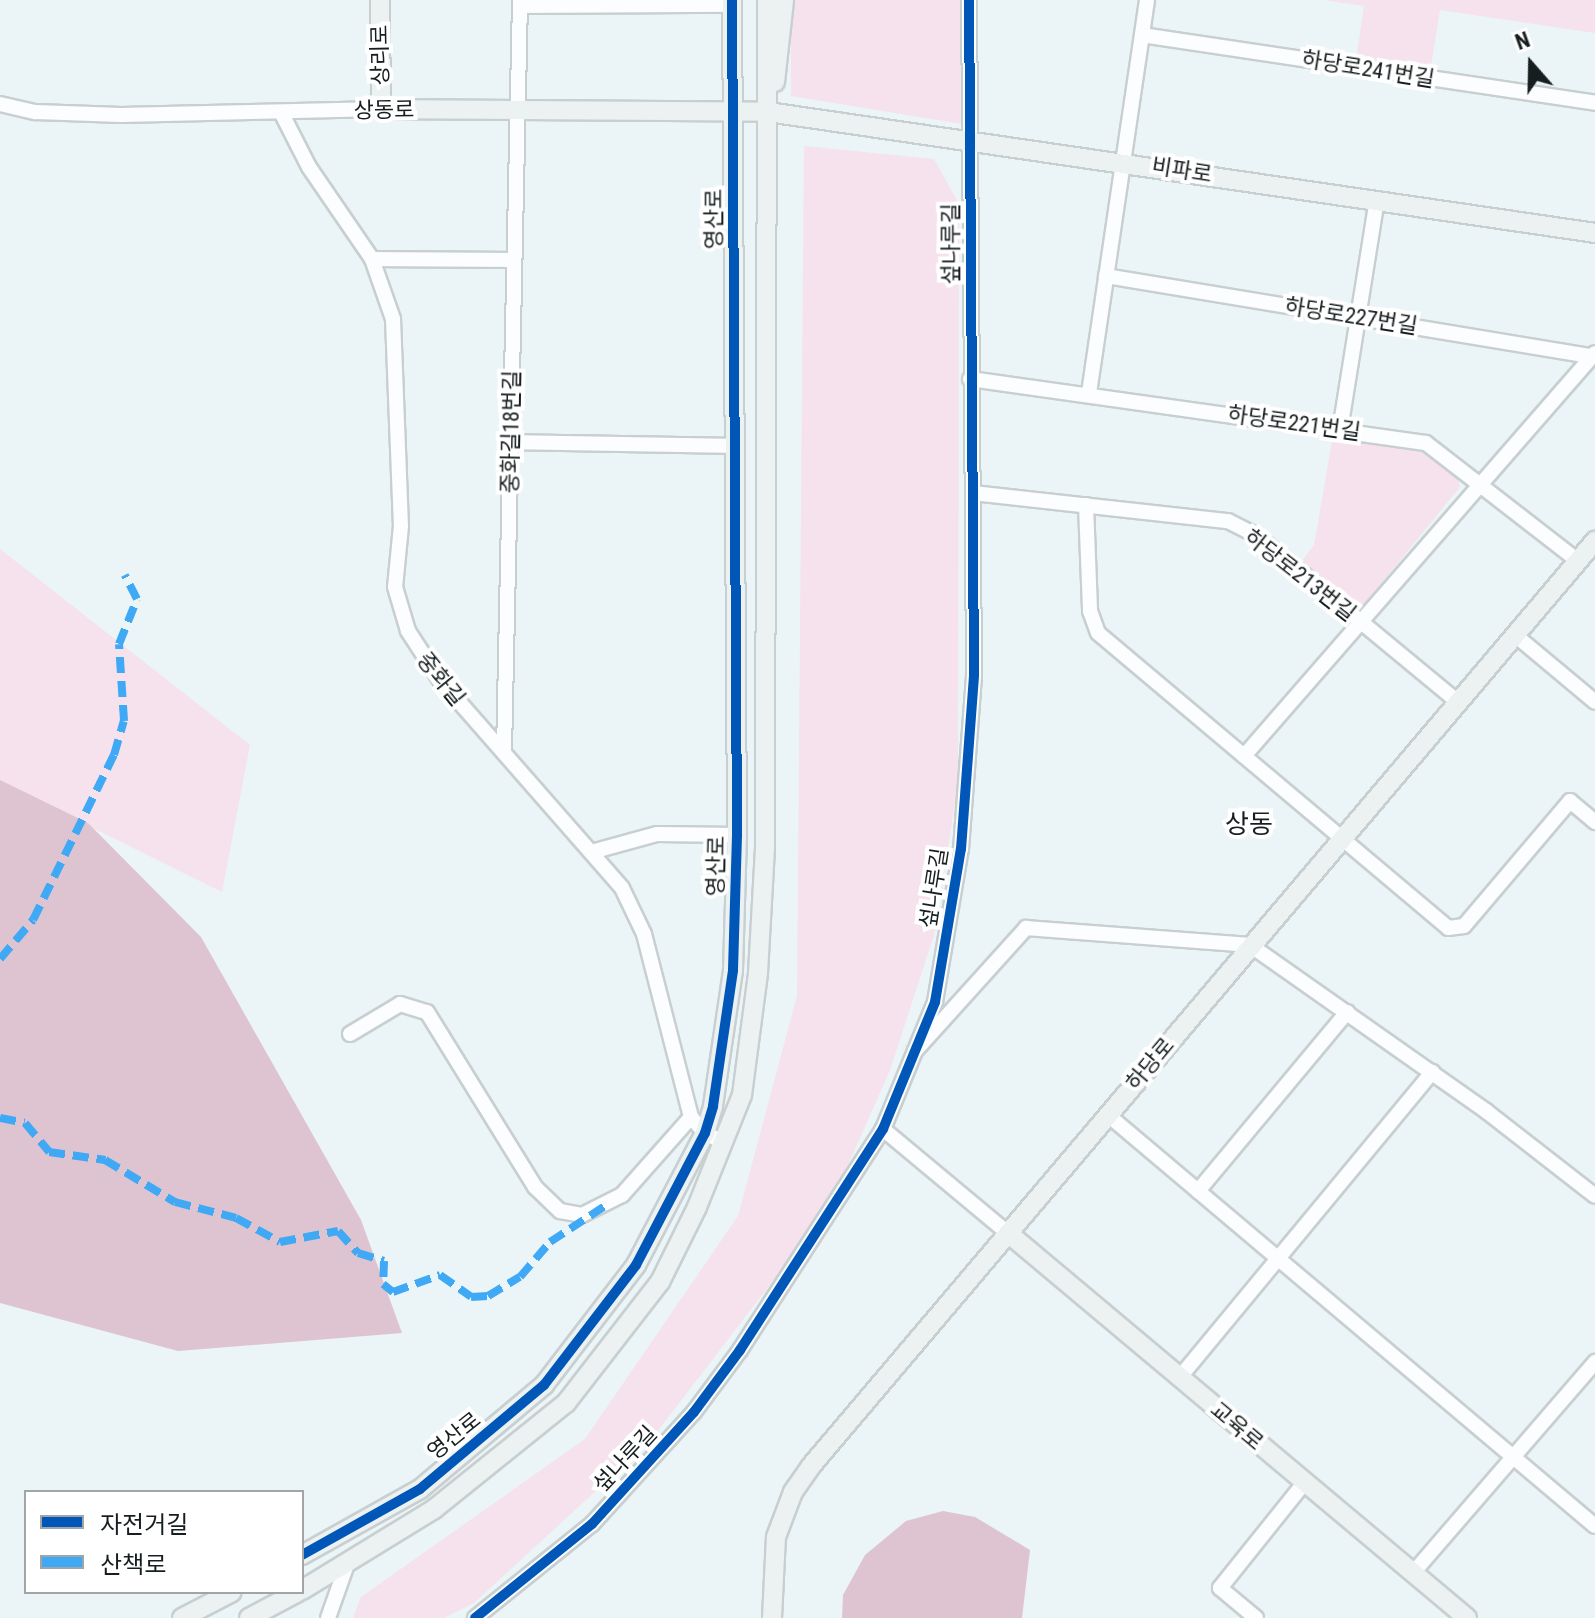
<!DOCTYPE html>
<html>
<head>
<meta charset="utf-8">
<style>
  body { margin:0 }
  #map { position:relative; width:1595px; height:1618px; overflow:hidden; background:#ebf4f6; font-family:"Roboto Condensed","Noto Sans KR",sans-serif }
  div>[style] { position:absolute }
  .green>* { inset:0; background:#f5e2ec }
  .forest>* { inset:0; background:#dec4d1 }
  .roads { filter:drop-shadow(2px 0 #c8cfd1) drop-shadow(-2px 0 #c8cfd1) drop-shadow(0 2px #c8cfd1) drop-shadow(0 -2px #c8cfd1) }
  .street>* { height:14px; margin:-7px; padding:0 7px; transform-origin:7px; border-radius:7px; background:#fcfdfe }
  .secondary>* { height:18px; margin:-9px; padding:0 9px; transform-origin:9px; border-radius:9px; background:#ecf1f1 }
  .quiet>* { height:8px; margin-top:-4px; transform-origin:0; background:repeating-linear-gradient(90deg,#3fa9f5 0 16px,transparent 0 24px) }
  .cycleway>* { height:10px; margin:-5px; padding:0 5px; transform-origin:5px; border-radius:5px; background:#0057b8 }
  span { translate:-50% -50%; white-space:nowrap; text-align:center; line-height:1.15; -webkit-text-stroke:8px #fff; paint-order:stroke }
  .street-label { font-size:22px; color:#171e1f }
  .quarter-label { font-size:26px; color:#171e1f }
  .legend { position:absolute; left:24px; top:1490px; width:280px; height:104px; box-sizing:border-box; background:#fff; border:2px solid #a2a5a5; margin:0; padding:10px 14px; list-style:none; font-size:24px; color:#171e1f }
  .legend li { display:flex; align-items:center; gap:16px; height:40px }
  .legend b { width:40px; border:2px solid #a2a5a5 }
  .north { position:absolute; left:1491px; top:24px; width:80px; height:80px; -webkit-text-stroke:6px #fff; paint-order:stroke; rotate:340deg; font-size:22px; font-weight:700; line-height:32px; text-align:center; color:#171e1f }
  .north::after { content:''; display:block; margin:auto; width:28px; height:36px; background:#171e1f; clip-path:polygon(50% 0,100% 100%,50% 72%,0 100%) }
</style>
</head>
<body>
<div id="map">
  <div class="green">
    <div style="clip-path:polygon(791px 0,960px 0,962px 124px,791px 96px)"></div>
    <div style="clip-path:polygon(1324px 0,1595px 0,1595px 33px,1440px 10px,1429px 78px,1355px 67px,1364px 6px)"></div>
    <div style="clip-path:polygon(804px 146px,934px 159px,959px 204px,958px 784px,934px 935px,890px 1070px,829px 1208px,650px 1441px,474px 1603px,444px 1618px,353px 1618px,361px 1597px,585px 1439px,738px 1216px,797px 996px)"></div>
    <div style="clip-path:polygon(1333px 436px,1431px 452px,1457px 475px,1460px 487px,1362px 607px,1354px 609px,1301px 562px,1314px 545px)"></div>
    <div style="clip-path:polygon(0 549px,250px 745px,222px 892px,0 782px)"></div>
  </div>
  <div class="forest">
    <div style="clip-path:polygon(0 780px,88px 823px,201px 937px,361px 1220px,402px 1333px,178px 1351px,0 1303px)"></div>
    <div style="clip-path:polygon(943px 1511px,975px 1517px,1030px 1550px,1022px 1618px,842px 1618px,843px 1595px,865px 1555px,906px 1521px)"></div>
  </div>
  <div class="roads">
    <div class="street">
      <div style="left:520px;top:6px;width:212px;rotate:-0.3deg"></div>
      <div style="left:1142px;top:35px;width:458px;rotate:8.5deg"></div>
      <div style="left:0;top:104px;width:37px;rotate:13deg"></div>
      <div style="left:36px;top:112px;width:85px;rotate:2deg"></div>
      <div style="left:121px;top:115px;width:260px;rotate:-1.3deg"></div>
      <div style="left:282px;top:114px;width:59px;rotate:63deg"></div>
      <div style="left:309px;top:167px;width:112px;rotate:55.6deg"></div>
      <div style="left:372px;top:259px;width:64px;rotate:70.7deg"></div>
      <div style="left:393px;top:319px;width:207px;rotate:87.8deg"></div>
      <div style="left:401px;top:526px;width:61px;rotate:95.6deg"></div>
      <div style="left:395px;top:587px;width:46px;rotate:73.5deg"></div>
      <div style="left:408px;top:631px;width:59px;rotate:56.9deg"></div>
      <div style="left:440px;top:680px;width:276px;rotate:48.8deg"></div>
      <div style="left:622px;top:888px;width:51px;rotate:64.4deg"></div>
      <div style="left:644px;top:934px;width:189px;rotate:75.6deg"></div>
      <div style="left:691px;top:1117px;width:21px;rotate:49deg"></div>
      <div style="left:705px;top:1133px;width:22px;rotate:27deg"></div>
      <div style="left:372px;top:259px;width:141px;rotate:0.4deg"></div>
      <div style="left:1106px;top:276px;width:496px;rotate:9.4deg"></div>
      <div style="left:970px;top:379px;width:460px;rotate:8deg"></div>
      <div style="left:1426px;top:443px;width:192px;rotate:37.8deg"></div>
      <div style="left:1089px;top:393px;width:397px;rotate:-81.6deg"></div>
      <div style="left:1340px;top:430px;width:233px;rotate:-80.9deg"></div>
      <div style="left:511px;top:442px;width:221px;rotate:1deg"></div>
      <div style="left:973px;top:493px;width:257px;rotate:6.3deg"></div>
      <div style="left:1228px;top:521px;width:31px;rotate:27deg"></div>
      <div style="left:1256px;top:535px;width:262px;rotate:39.6deg"></div>
      <div style="left:1086px;top:505px;width:106px;rotate:87.8deg"></div>
      <div style="left:1090px;top:611px;width:23px;rotate:70deg"></div>
      <div style="left:1098px;top:633px;width:458px;rotate:40.1deg"></div>
      <div style="left:1448px;top:928px;width:16px;rotate:-7deg"></div>
      <div style="left:1464px;top:926px;width:164px;rotate:-49.7deg"></div>
      <div style="left:1570px;top:801px;width:33px;rotate:40deg"></div>
      <div style="left:1515px;top:635px;width:104px;rotate:39.9deg"></div>
      <div style="left:504px;top:752px;width:752px;rotate:-88.78deg"></div>
      <div style="left:1244px;top:756px;width:534px;rotate:-48.95deg"></div>
      <div style="left:595px;top:851px;width:64px;rotate:-15.3deg"></div>
      <div style="left:657px;top:834px;width:80px;rotate:0.7deg"></div>
      <div style="left:350px;top:1034px;width:58px;rotate:-31deg"></div>
      <div style="left:400px;top:1004px;width:28px;rotate:17deg"></div>
      <div style="left:427px;top:1012px;width:206px;rotate:58.3deg"></div>
      <div style="left:535px;top:1187px;width:35px;rotate:44deg"></div>
      <div style="left:560px;top:1211px;width:22px;rotate:10deg"></div>
      <div style="left:582px;top:1215px;width:45px;rotate:-26.6deg"></div>
      <div style="left:622px;top:1195px;width:104px;rotate:-48.5deg"></div>
      <div style="left:915px;top:1051px;width:166px;rotate:-47.9deg"></div>
      <div style="left:1026px;top:928px;width:225px;rotate:4.3deg"></div>
      <div style="left:1250px;top:945px;width:289px;rotate:35.1deg"></div>
      <div style="left:1486px;top:1111px;width:138px;rotate:37.9deg"></div>
      <div style="left:1108px;top:1115px;width:637px;rotate:40.16deg"></div>
      <div style="left:883px;top:1129px;width:163px;rotate:39.8deg"></div>
      <div style="left:1198px;top:1191px;width:233px;rotate:-50.2deg"></div>
      <div style="left:1180px;top:1377px;width:396px;rotate:-50.4deg"></div>
      <div style="left:1413px;top:1573px;width:279px;rotate:-49.2deg"></div>
      <div style="left:328px;top:1618px;width:54px;rotate:-70.6deg"></div>
      <div style="left:475px;top:1618px;width:150px;rotate:-38.8deg"></div>
      <div style="left:592px;top:1524px;width:151px;rotate:-47.7deg"></div>
      <div style="left:694px;top:1412px;width:77px;rotate:-53.4deg"></div>
      <div style="left:740px;top:1350px;width:263px;rotate:-57.1deg"></div>
      <div style="left:883px;top:1129px;width:137px;rotate:-67.7deg"></div>
      <div style="left:935px;top:1002px;width:155px;rotate:-80.4deg"></div>
      <div style="left:961px;top:849px;width:174px;rotate:-85.7deg"></div>
      <div style="left:974px;top:675px;width:675px;rotate:-90.42deg"></div>
      <div style="left:1256px;top:1618px;width:47px;rotate:-140.2deg"></div>
      <div style="left:1220px;top:1588px;width:136px;rotate:-51.3deg"></div>
    </div>
    <div class="secondary">
      <div style="left:380px;top:0;width:109px;rotate:89.5deg"></div>
      <div style="left:381px;top:109px;width:387px;rotate:0.4deg"></div>
      <div style="left:768px;top:112px;width:836px;rotate:8.32deg"></div>
      <div style="left:775px;top:82px;width:82px;rotate:-83.7deg"></div>
      <div style="left:1008px;top:1233px;width:599px;rotate:39.99deg"></div>
      <div style="left:302px;top:1555px;width:135px;rotate:-29.2deg"></div>
      <div style="left:420px;top:1489px;width:162px;rotate:-40deg"></div>
      <div style="left:544px;top:1385px;width:151px;rotate:-52.5deg"></div>
      <div style="left:636px;top:1265px;width:149px;rotate:-62.4deg"></div>
      <div style="left:705px;top:1133px;width:28px;rotate:-73deg"></div>
      <div style="left:713px;top:1106px;width:137px;rotate:-81.6deg"></div>
      <div style="left:733px;top:970px;width:135px;rotate:-88.3deg"></div>
      <div style="left:737px;top:835px;width:835px;rotate:-90.34deg"></div>
      <div style="left:302px;top:1590px;width:155px;rotate:-31.5deg"></div>
      <div style="left:434px;top:1509px;width:169px;rotate:-38.8deg"></div>
      <div style="left:566px;top:1403px;width:153px;rotate:-52.2deg"></div>
      <div style="left:660px;top:1282px;width:84px;rotate:-63.7deg"></div>
      <div style="left:697px;top:1207px;width:121px;rotate:-68.1deg"></div>
      <div style="left:742px;top:1095px;width:123px;rotate:-82.5deg"></div>
      <div style="left:758px;top:973px;width:127px;rotate:-86.8deg"></div>
      <div style="left:765px;top:846px;width:846px;rotate:-89.86deg"></div>
      <div style="left:182px;top:1618px;width:56px;rotate:-27.5deg"></div>
      <div style="left:249px;top:1618px;width:55px;rotate:-28deg"></div>
      <div style="left:772px;top:1618px;width:81px;rotate:-87.2deg"></div>
      <div style="left:776px;top:1537px;width:48px;rotate:-69.3deg"></div>
      <div style="left:793px;top:1492px;width:32px;rotate:-55deg"></div>
      <div style="left:811px;top:1466px;width:1213px;rotate:-49.72deg"></div>
    </div>
  </div>
  <div class="quiet">
    <div style="left:0;top:959px;width:51px;rotate:-49.8deg"></div>
    <div style="left:33px;top:920px;width:184px;rotate:-63.9deg"></div>
    <div style="left:114px;top:755px;width:35px;rotate:-74deg"></div>
    <div style="left:124px;top:721px;width:77px;rotate:-93.7deg"></div>
    <div style="left:119px;top:644px;width:48px;rotate:-68.2deg"></div>
    <div style="left:137px;top:599px;width:27px;rotate:-117deg"></div>
    <div style="left:0;top:1118px;width:25px;rotate:11deg"></div>
    <div style="left:25px;top:1123px;width:38px;rotate:50deg"></div>
    <div style="left:49px;top:1152px;width:57px;rotate:8.1deg"></div>
    <div style="left:105px;top:1160px;width:82px;rotate:31deg"></div>
    <div style="left:175px;top:1202px;width:63px;rotate:14.7deg"></div>
    <div style="left:236px;top:1218px;width:50px;rotate:28.6deg"></div>
    <div style="left:280px;top:1242px;width:59px;rotate:-10.7deg"></div>
    <div style="left:338px;top:1231px;width:30px;rotate:48deg"></div>
    <div style="left:358px;top:1253px;width:27px;rotate:17deg"></div>
    <div style="left:384px;top:1261px;width:23px;rotate:92deg"></div>
    <div style="left:383px;top:1284px;width:13px;rotate:39deg"></div>
    <div style="left:393px;top:1292px;width:50px;rotate:-19.9deg"></div>
    <div style="left:440px;top:1275px;width:38px;rotate:35deg"></div>
    <div style="left:471px;top:1297px;width:17px;rotate:-3deg"></div>
    <div style="left:488px;top:1296px;width:37px;rotate:-31deg"></div>
    <div style="left:520px;top:1277px;width:46px;rotate:-49.4deg"></div>
    <div style="left:550px;top:1242px;width:69px;rotate:-33.2deg"></div>
  </div>
  <div class="cycleway">
    <div style="left:302px;top:1555px;width:135px;rotate:-29.2deg"></div>
    <div style="left:420px;top:1489px;width:162px;rotate:-40deg"></div>
    <div style="left:544px;top:1385px;width:151px;rotate:-52.5deg"></div>
    <div style="left:636px;top:1265px;width:149px;rotate:-62.4deg"></div>
    <div style="left:705px;top:1133px;width:28px;rotate:-73deg"></div>
    <div style="left:713px;top:1106px;width:137px;rotate:-81.6deg"></div>
    <div style="left:733px;top:970px;width:135px;rotate:-88.3deg"></div>
    <div style="left:737px;top:835px;width:835px;rotate:-90.34deg"></div>
    <div style="left:475px;top:1618px;width:150px;rotate:-38.8deg"></div>
    <div style="left:592px;top:1524px;width:151px;rotate:-47.7deg"></div>
    <div style="left:694px;top:1412px;width:77px;rotate:-53.4deg"></div>
    <div style="left:740px;top:1350px;width:263px;rotate:-57.1deg"></div>
    <div style="left:883px;top:1129px;width:137px;rotate:-67.7deg"></div>
    <div style="left:935px;top:1002px;width:155px;rotate:-80.4deg"></div>
    <div style="left:961px;top:849px;width:174px;rotate:-85.7deg"></div>
    <div style="left:974px;top:675px;width:675px;rotate:-90.42deg"></div>
  </div>
  <div class="street-label">
    <span style="left:380px;top:55px;rotate:-91deg">상리로</span>
    <span style="left:1368px;top:69px;rotate:9deg">하당로241번길</span>
    <span style="left:384px;top:110px;rotate:-1deg">상동로</span>
    <span style="left:1182px;top:170px;rotate:9deg">비파로</span>
    <span style="left:714px;top:219px;rotate:-90deg">영산로</span>
    <span style="left:951px;top:244px;rotate:-90deg">섶나루길</span>
    <span style="left:1351px;top:316px;rotate:9deg">하당로227번길</span>
    <span style="left:1294px;top:423px;rotate:8deg">하당로221번길</span>
    <span style="left:511px;top:432px;rotate:-89deg">중화길18번길</span>
    <span style="left:1300px;top:575px;rotate:38deg">하당로213번길</span>
    <span style="left:441px;top:679px;rotate:51deg">중화길</span>
    <span style="left:716px;top:866px;rotate:-89deg">영산로</span>
    <span style="left:934px;top:888px;rotate:-81deg">섶나루길</span>
    <span style="left:1150px;top:1064px;rotate:-50deg">하당로</span>
    <span style="left:1237px;top:1426px;rotate:40deg">교육로</span>
    <span style="left:454px;top:1436px;rotate:-39deg">영산로</span>
    <span style="left:625px;top:1459px;rotate:-47deg">섶나루길</span>
  </div>
  <div class="quarter-label">
    <span style="left:1249px;top:825px">상동</span>
  </div>
  <ul class="legend">
  <li><b style="height:10px;background:#0057b8"></b>자전거길</li>
  <li><b style="height:10px;background:#3fa9f5"></b>산책로</li>
  </ul>
  <div class="north">N</div>
</div>
</body>
</html>
